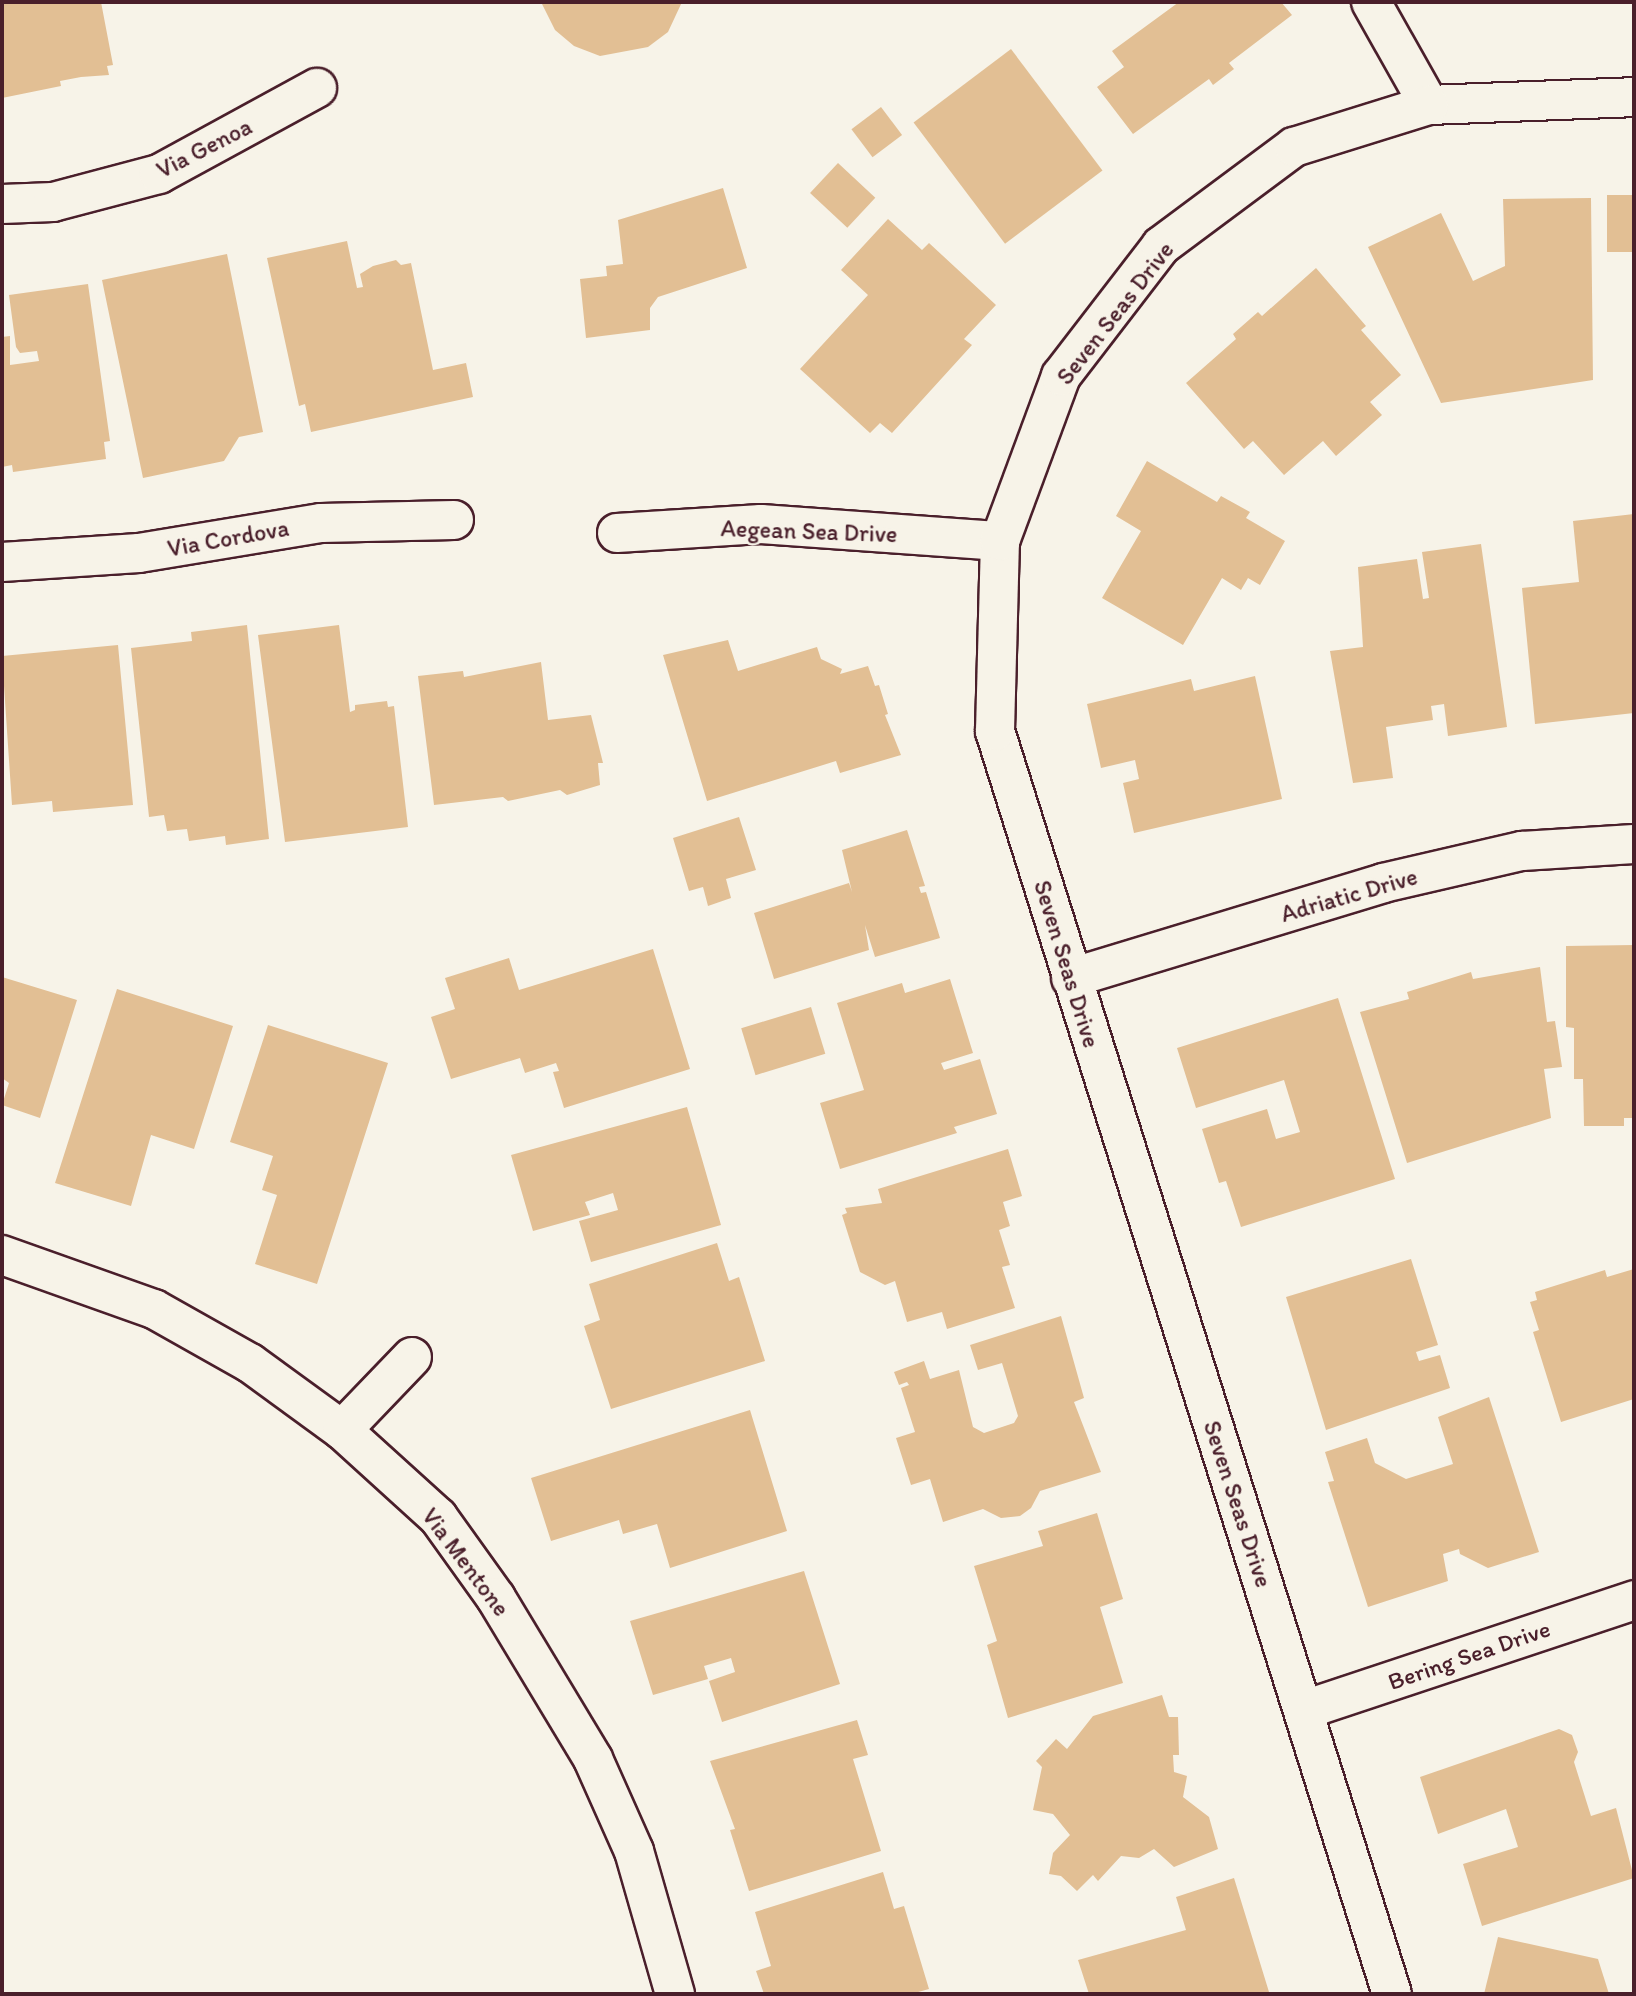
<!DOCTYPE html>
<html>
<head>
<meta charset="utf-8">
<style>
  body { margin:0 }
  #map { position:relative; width:1636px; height:1996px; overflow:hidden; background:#f7f3e8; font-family:Itim,sans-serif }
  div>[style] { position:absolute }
  .building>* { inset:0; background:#e2bf94; transform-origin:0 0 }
  .roads { filter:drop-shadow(2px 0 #4a1f2b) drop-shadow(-2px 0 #4a1f2b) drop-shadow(0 2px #4a1f2b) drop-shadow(0 -2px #4a1f2b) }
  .street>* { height:38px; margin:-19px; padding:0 19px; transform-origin:19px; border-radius:19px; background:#f7f3e8 }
  .secondary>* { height:38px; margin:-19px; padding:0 19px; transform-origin:19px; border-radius:19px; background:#f7f3e8 }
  span { translate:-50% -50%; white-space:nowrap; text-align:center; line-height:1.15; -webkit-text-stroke:5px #f7f3e8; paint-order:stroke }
  .street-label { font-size:24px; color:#4a1f2b }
  .frame { position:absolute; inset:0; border:4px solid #4a1f2b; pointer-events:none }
</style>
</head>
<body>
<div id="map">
  <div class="building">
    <div style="clip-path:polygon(2px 2px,101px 2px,113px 65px,107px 66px,109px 75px,81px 77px,60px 81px,61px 86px,2px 98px)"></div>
    <div style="clip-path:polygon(541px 2px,682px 2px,668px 32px,648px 47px,600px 56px,574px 46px,555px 30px)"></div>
    <div style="clip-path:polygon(1179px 2px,1281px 2px,1292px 15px,1229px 63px,1234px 69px,1213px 85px,1209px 79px,1133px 134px,1097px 87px,1124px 67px,1112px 51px)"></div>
    <div style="left:1011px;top:49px;width:152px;height:122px;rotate:53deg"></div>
    <div style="left:881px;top:107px;width:35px;height:37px;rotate:53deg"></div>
    <div style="left:838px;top:163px;width:51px;height:41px;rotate:43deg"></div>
    <div style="clip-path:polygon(723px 188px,747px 268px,658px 297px,650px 308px,650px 330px,586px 338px,580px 279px,607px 276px,606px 266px,623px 264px,618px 220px)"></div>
    <div style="left:1634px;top:195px;width:57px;height:27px;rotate:90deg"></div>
    <div style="clip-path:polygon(1591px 198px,1593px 380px,1441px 403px,1368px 247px,1441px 213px,1473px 281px,1505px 266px,1503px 199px)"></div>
    <div style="clip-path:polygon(888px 219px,922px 250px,929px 243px,996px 305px,964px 339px,972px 345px,892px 433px,880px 423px,870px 433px,800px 369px,868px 295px,841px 270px)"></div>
    <div style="clip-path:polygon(347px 241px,357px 288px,363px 287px,360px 274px,373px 266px,396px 260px,401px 265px,411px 263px,433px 370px,466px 363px,473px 397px,311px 432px,305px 404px,299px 406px,267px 258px)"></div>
    <div style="clip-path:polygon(227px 254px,263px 432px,239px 437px,224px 461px,143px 478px,102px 280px)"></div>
    <div style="clip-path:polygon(1316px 268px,1366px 326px,1361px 330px,1401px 375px,1370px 402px,1382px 415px,1336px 456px,1323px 441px,1284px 475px,1253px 441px,1244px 449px,1186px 383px,1236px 339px,1233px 334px,1258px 312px,1262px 316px)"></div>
    <div style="clip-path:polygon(88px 284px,110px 441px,104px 442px,106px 459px,13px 472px,12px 465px,2px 467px,2px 337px,10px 336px,10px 365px,39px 361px,37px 351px,20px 353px,16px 347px,9px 295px)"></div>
    <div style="clip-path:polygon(1147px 461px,1217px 502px,1221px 496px,1250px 512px,1246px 518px,1285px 541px,1260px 585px,1248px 578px,1241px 590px,1222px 578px,1183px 645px,1102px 598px,1141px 531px,1116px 516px)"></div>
    <div style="clip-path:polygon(1634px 514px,1634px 713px,1535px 724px,1522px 588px,1579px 582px,1573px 521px)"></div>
    <div style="clip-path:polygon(1481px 544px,1507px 727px,1448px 736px,1444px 704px,1431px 706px,1433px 720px,1386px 727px,1393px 778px,1353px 783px,1330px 651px,1363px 647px,1358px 567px,1417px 559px,1423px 599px,1429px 598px,1422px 552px)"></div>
    <div style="clip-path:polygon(247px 625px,269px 839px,226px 845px,225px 836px,189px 841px,187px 829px,167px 831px,164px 815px,149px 817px,131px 648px,192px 641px,191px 632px)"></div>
    <div style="clip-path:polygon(339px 625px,350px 712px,355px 710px,355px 705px,387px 701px,388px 707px,394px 706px,408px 827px,285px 842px,258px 635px)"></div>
    <div style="clip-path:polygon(728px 640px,738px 671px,817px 647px,821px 659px,842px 669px,840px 674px,868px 666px,875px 686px,879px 685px,888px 714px,885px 715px,901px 755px,840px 773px,836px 761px,707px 801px,663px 655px)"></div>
    <div style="clip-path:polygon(118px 645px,133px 805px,53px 812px,52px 801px,12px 805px,2px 656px)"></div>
    <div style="clip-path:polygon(541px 662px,548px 720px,591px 715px,603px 763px,598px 763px,600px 785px,567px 795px,560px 790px,508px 801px,503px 797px,434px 805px,418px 676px,463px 671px,464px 677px)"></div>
    <div style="clip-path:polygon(1255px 676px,1282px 799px,1134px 833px,1123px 783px,1139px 779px,1135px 760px,1101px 768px,1087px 704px,1191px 679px,1194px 691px)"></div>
    <div style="clip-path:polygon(739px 817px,756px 870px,726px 879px,731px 898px,708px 906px,703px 887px,689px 891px,673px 838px)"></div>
    <div style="clip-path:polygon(907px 830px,925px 886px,919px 887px,921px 893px,926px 892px,940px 938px,875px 957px,865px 925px,869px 950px,774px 979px,754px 913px,849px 883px,852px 892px,842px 850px)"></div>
    <div style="clip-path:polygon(1634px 945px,1634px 1118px,1624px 1118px,1624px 1126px,1584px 1126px,1583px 1079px,1574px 1079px,1574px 1028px,1566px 1027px,1566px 946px)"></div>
    <div style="clip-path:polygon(653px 949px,690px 1069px,564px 1108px,553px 1072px,559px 1071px,556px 1063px,525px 1073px,520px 1058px,451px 1079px,431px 1017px,455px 1009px,445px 978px,509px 958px,519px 990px)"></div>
    <div style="clip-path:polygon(1540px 967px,1547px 1022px,1555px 1021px,1562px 1067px,1544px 1069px,1551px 1118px,1407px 1163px,1360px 1012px,1409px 999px,1407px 992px,1471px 972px,1473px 979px)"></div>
    <div style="clip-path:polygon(2px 977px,77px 1000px,40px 1118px,2px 1105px,9px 1083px,2px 1078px)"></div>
    <div style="clip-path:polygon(950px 979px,973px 1053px,941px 1063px,944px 1070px,980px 1059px,997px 1114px,954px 1127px,957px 1133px,840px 1169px,820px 1103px,864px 1090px,837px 1003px,902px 983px,905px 993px)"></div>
    <div style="clip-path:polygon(117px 989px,233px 1026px,194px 1149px,151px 1135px,131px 1206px,55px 1183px)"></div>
    <div style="clip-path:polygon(1338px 998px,1395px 1179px,1241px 1227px,1226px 1181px,1219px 1183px,1202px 1129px,1267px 1109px,1276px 1139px,1300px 1132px,1284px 1080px,1196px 1108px,1177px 1048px)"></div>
    <div style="left:811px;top:1007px;width:49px;height:73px;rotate:73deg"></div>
    <div style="clip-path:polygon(268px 1025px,388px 1063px,317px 1284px,255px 1264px,277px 1195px,262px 1190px,273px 1156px,230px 1142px)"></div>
    <div style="clip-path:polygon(687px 1107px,721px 1225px,591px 1262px,579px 1221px,618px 1210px,613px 1193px,585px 1202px,590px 1215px,533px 1231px,511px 1155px)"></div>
    <div style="clip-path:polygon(1008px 1149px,1022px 1196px,1003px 1202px,1010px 1226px,999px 1230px,1010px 1265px,1002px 1267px,1015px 1308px,947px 1329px,942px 1312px,907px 1322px,895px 1281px,885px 1285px,860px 1272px,842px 1215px,847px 1213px,845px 1208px,882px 1203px,878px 1189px)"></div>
    <div style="clip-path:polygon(717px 1243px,729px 1281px,739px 1277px,765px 1361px,611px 1409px,584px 1326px,600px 1320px,589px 1284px)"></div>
    <div style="clip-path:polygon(1411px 1259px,1438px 1345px,1416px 1352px,1419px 1361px,1440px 1355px,1450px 1388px,1326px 1430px,1286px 1297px)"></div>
    <div style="clip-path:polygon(1634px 1269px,1634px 1399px,1561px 1422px,1533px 1332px,1539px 1330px,1530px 1302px,1537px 1300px,1535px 1292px,1605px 1270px,1607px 1277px)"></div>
    <div style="clip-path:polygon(1061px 1316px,1084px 1398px,1074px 1402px,1101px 1472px,1040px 1491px,1031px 1508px,1020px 1516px,1001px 1518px,983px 1509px,943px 1522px,930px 1479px,911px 1485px,896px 1438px,915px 1432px,901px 1388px,909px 1385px,907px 1382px,899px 1385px,894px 1372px,924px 1361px,930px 1379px,959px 1370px,973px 1427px,984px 1433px,1014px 1423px,1018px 1416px,1002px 1363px,978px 1370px,970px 1345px)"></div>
    <div style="clip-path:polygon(1489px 1397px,1539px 1552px,1488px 1568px,1460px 1554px,1459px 1549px,1443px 1554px,1448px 1581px,1368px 1607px,1328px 1482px,1334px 1481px,1325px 1452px,1367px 1438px,1375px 1463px,1406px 1479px,1453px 1464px,1438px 1417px)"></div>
    <div style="clip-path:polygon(750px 1410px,787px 1531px,670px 1568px,657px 1524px,623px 1534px,619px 1520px,551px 1541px,531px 1478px)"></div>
    <div style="clip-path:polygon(1097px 1513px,1123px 1599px,1100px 1607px,1123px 1683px,1008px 1718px,987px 1645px,997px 1641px,974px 1566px,1043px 1546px,1038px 1531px)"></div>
    <div style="clip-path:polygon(804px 1571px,840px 1684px,722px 1722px,709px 1681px,735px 1672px,731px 1658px,704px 1666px,708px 1679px,653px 1695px,630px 1621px)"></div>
    <div style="clip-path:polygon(1162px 1695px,1169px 1717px,1178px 1717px,1179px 1755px,1173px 1755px,1174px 1772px,1187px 1776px,1183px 1797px,1209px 1817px,1218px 1849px,1174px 1867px,1154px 1849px,1139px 1858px,1121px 1856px,1098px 1881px,1093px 1875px,1077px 1891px,1061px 1876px,1049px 1874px,1053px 1853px,1070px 1835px,1053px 1814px,1033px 1810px,1042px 1767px,1036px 1761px,1056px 1739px,1067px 1749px,1093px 1716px)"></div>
    <div style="clip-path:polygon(857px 1720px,868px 1755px,853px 1759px,881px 1851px,749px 1891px,730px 1830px,735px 1829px,710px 1761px)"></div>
    <div style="clip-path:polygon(1559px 1729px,1572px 1735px,1578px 1752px,1574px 1762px,1591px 1816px,1616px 1808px,1634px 1878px,1482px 1926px,1463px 1864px,1518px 1847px,1506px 1809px,1438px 1834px,1420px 1777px)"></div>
    <div style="clip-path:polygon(883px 1872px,894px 1909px,904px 1906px,929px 1989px,911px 1994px,764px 1994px,756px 1971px,771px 1966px,755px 1912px)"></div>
    <div style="clip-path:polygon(1234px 1878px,1269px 1992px,1089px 1994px,1078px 1960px,1186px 1930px,1176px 1897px)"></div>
    <div style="clip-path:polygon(1498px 1937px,1598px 1959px,1609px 1994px,1484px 1994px)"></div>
  </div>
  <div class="roads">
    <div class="street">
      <div style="left:1371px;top:2px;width:118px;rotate:60.6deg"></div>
      <div style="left:1429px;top:105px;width:205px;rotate:-2.2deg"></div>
      <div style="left:2px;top:204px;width:51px;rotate:-2.2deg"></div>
      <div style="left:53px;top:202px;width:110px;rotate:-14.8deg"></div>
      <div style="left:159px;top:174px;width:180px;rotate:-28.6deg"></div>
      <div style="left:617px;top:533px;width:144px;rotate:-3.6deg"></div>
      <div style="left:761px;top:524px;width:240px;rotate:4.1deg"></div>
      <div style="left:2px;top:562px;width:137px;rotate:-3.8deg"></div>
      <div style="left:139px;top:553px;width:184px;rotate:-9.4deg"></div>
      <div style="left:321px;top:523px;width:133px;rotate:-1.3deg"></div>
      <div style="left:1071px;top:978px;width:326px;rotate:-16.9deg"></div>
      <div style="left:1383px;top:883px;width:143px;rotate:-13deg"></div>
      <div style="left:1522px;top:851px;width:112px;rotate:-3.6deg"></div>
      <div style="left:2px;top:1255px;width:161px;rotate:19.6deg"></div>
      <div style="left:154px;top:1309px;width:110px;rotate:29.4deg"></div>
      <div style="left:250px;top:1363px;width:114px;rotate:36.1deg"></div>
      <div style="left:342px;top:1430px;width:130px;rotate:42.2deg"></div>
      <div style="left:438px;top:1517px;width:100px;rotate:54.4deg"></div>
      <div style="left:496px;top:1598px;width:188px;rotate:58.9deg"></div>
      <div style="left:593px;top:1759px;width:101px;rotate:66deg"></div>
      <div style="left:634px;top:1851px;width:149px;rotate:74deg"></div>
      <div style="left:342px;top:1430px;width:101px;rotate:-46.2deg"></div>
      <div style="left:1304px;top:1710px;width:348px;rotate:-18.4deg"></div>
    </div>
    <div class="secondary">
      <div style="left:1392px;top:1994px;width:1324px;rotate:-107.45deg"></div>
      <div style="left:995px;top:731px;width:190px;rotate:-88.5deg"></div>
      <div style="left:1000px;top:541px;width:176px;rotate:-69.7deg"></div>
      <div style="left:1061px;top:376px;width:164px;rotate:-52.4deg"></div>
      <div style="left:1161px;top:246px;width:166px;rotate:-36.7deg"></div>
      <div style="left:1294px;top:147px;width:141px;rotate:-17.3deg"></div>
    </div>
  </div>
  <div class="street-label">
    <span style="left:204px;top:148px;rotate:-27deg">Via Genoa</span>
    <span style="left:1115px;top:313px;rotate:-52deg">Seven Seas Drive</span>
    <span style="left:809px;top:531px;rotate:2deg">Aegean Sea Drive</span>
    <span style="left:228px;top:538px;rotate:-10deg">Via Cordova</span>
    <span style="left:1349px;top:895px;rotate:-16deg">Adriatic Drive</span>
    <span style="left:1067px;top:964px;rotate:73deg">Seven Seas Drive</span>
    <span style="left:1238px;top:1504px;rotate:72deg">Seven Seas Drive</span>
    <span style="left:466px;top:1562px;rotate:53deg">Via Mentone</span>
    <span style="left:1469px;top:1655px;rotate:-19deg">Bering Sea Drive</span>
  </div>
  <div class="frame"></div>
</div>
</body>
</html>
